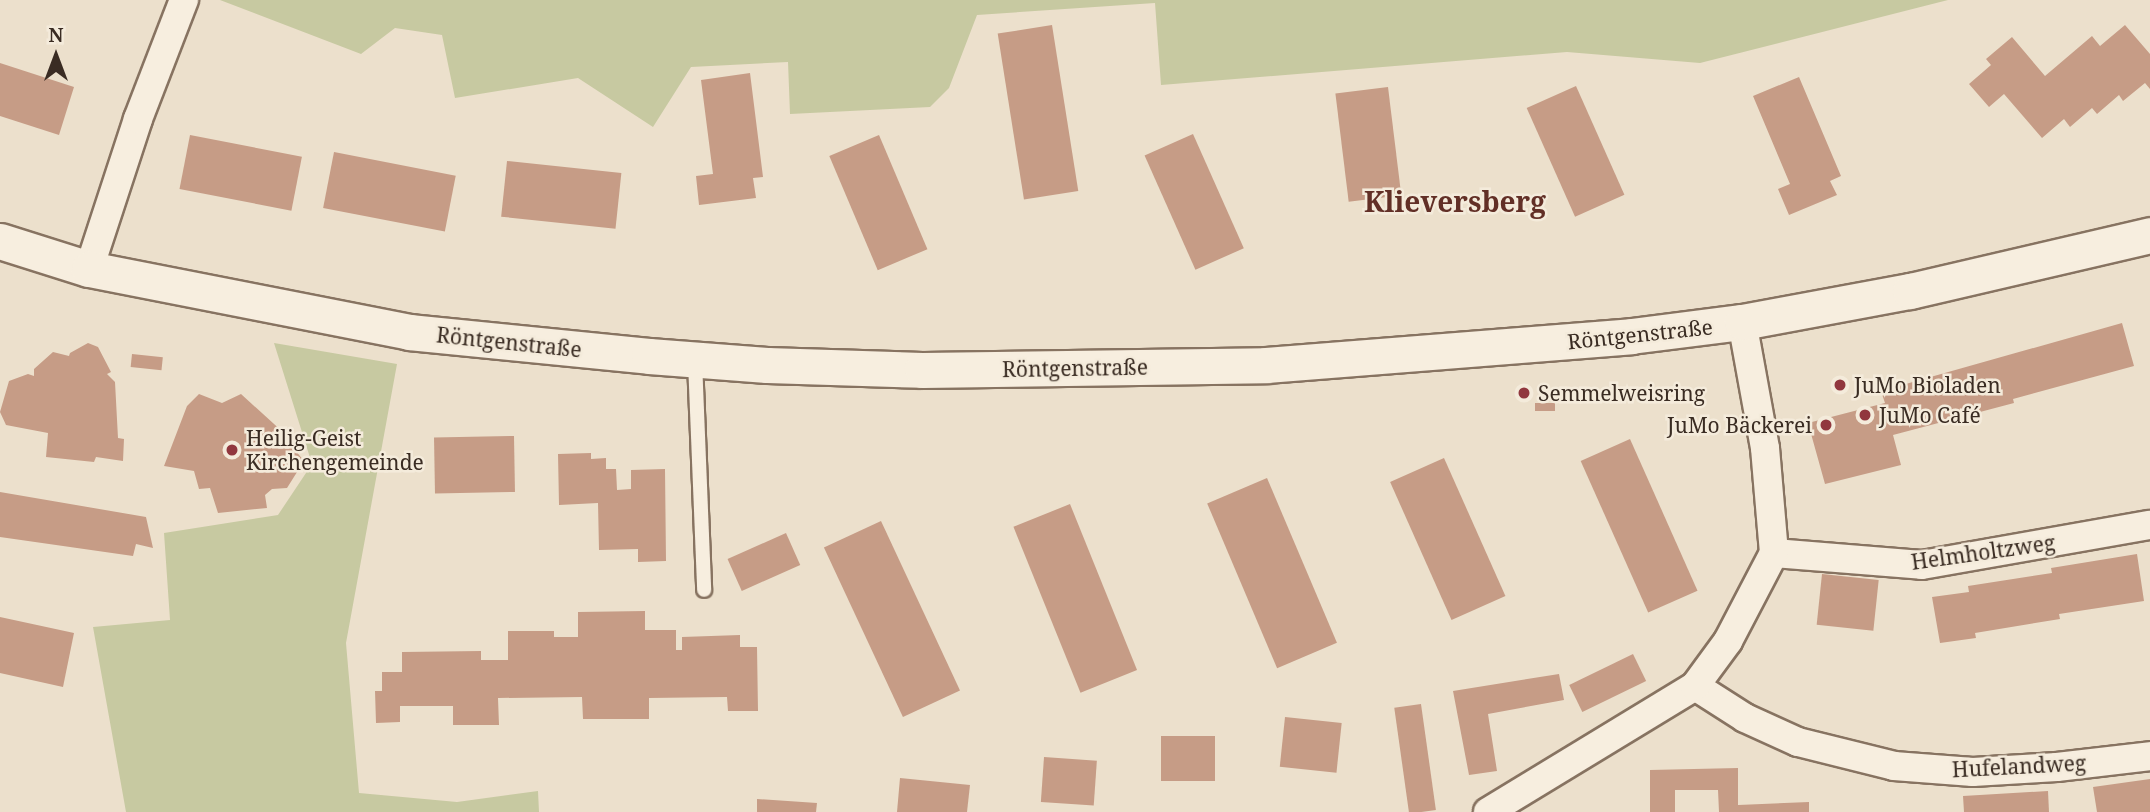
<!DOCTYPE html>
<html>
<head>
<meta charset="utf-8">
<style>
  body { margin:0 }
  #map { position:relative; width:2150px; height:812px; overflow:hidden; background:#ece0cc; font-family:"Noto Serif",serif }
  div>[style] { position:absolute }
  .green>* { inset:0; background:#c7c9a1 }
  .building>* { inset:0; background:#c69c86; transform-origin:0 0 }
  .roads { filter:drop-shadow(2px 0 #877361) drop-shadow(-2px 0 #877361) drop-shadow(0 2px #877361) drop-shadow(0 -2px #877361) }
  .service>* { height:14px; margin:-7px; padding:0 7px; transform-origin:7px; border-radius:7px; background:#f7eedf }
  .minor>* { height:28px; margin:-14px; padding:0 14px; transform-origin:14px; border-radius:14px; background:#f7eedf }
  .tertiary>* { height:35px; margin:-17.5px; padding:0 17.5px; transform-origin:17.5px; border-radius:17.5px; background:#f7eedf }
  .dots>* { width:19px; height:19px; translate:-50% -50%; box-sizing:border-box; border:4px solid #f4ebdb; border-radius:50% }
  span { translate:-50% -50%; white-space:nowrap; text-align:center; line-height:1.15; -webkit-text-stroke:5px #f4ebdb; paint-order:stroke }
  .street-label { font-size:21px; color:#3a2c23 }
  .poi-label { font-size:21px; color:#3a2c23 }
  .left { translate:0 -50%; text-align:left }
  .right { translate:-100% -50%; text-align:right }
  .district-label { font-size:28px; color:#622f26; font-weight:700 }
  .north { position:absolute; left:21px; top:21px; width:70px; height:70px; -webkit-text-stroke:5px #f4ebdb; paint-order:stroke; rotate:0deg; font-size:19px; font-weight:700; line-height:28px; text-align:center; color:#3a2c23 }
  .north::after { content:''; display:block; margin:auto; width:24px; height:32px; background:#3a2c23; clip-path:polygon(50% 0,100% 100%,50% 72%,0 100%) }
</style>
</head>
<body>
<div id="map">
  <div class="green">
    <div style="clip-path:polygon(220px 0,1948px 0,1700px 63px,1567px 52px,1161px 85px,1155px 3px,977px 15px,949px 88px,930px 107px,790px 114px,788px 62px,691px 67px,653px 127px,578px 78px,455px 98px,442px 35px,395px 28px,361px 54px)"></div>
    <div style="clip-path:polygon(274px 343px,397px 364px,346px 643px,359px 793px,457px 802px,538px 791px,539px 812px,126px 812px,93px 627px,170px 620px,164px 533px,278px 515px,312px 464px)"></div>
  </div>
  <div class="building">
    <div style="left:1052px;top:25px;width:168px;height:55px;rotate:81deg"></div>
    <div style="clip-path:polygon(2125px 25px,2150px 54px,2150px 89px,2145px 83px,2123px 101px,2119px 95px,2097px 114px,2092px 108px,2070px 127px,2064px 119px,2042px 138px,2004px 94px,1989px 107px,1969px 84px,1991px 65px,1986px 59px,2012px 37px,2045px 76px,2092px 36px,2100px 46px)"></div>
    <div style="clip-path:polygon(0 63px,74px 87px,59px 135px,0 116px)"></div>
    <div style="clip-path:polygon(750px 73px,763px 177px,753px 178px,756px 198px,699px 205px,696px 176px,713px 174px,701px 80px)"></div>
    <div style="clip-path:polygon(1799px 77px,1841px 176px,1830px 181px,1837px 195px,1789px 215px,1778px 189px,1790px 184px,1753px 96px)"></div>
    <div style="left:1576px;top:86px;width:119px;height:54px;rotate:66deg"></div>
    <div style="left:1388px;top:87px;width:109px;height:53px;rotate:83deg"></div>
    <div style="left:1193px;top:134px;width:125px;height:53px;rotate:66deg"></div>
    <div style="left:190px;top:135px;width:114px;height:55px;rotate:11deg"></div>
    <div style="left:879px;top:135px;width:124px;height:54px;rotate:67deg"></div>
    <div style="left:334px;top:152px;width:124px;height:57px;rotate:11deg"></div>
    <div style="left:507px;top:161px;width:115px;height:56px;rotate:6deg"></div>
    <div style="clip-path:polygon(2122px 323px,2134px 366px,2013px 399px,2014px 403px,1893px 435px,1901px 465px,1825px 484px,1808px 423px,1885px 403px,1881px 391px)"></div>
    <div style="clip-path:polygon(88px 343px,98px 347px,111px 372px,107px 374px,115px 382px,118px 438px,124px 439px,123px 461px,96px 457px,94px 462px,46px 457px,48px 433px,6px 425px,0 412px,9px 381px,28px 374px,34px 376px,34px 369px,53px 352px,69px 356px,70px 353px)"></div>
    <div style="left:132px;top:354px;width:31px;height:13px;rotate:6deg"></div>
    <div style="clip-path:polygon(199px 394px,222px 403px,241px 394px,285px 434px,286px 439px,304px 461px,287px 488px,272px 489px,265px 495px,267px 508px,218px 513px,210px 488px,199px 489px,194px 471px,164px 466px,187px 406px)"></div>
    <div style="left:1555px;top:403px;width:8px;height:20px;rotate:90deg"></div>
    <div style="left:514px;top:436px;width:56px;height:80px;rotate:89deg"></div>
    <div style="left:1630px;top:439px;width:166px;height:54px;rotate:66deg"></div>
    <div style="clip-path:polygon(591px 453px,591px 459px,606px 458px,606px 469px,616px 469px,617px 490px,631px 489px,631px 470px,665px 469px,666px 561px,638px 562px,638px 549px,599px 550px,598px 503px,559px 505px,558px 454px)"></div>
    <div style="left:1444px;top:458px;width:151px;height:59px;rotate:66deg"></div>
    <div style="left:1267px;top:478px;width:179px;height:65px;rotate:67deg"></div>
    <div style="clip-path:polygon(0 492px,146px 517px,153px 548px,136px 544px,133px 556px,0 537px)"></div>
    <div style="left:1070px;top:504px;width:179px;height:61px;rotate:68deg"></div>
    <div style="left:881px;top:521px;width:187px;height:63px;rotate:65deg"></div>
    <div style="left:786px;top:533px;width:35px;height:64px;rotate:66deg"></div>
    <div style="clip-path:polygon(2137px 554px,2144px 601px,2059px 614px,2060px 619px,1975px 633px,1976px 638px,1940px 643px,1932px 597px,1969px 592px,1968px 586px,2052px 573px,2051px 568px)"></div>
    <div style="left:1822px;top:574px;width:57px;height:51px;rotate:6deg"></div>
    <div style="clip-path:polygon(645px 611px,645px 630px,676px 630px,676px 650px,682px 650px,682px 637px,740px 635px,740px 647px,757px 647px,758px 711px,728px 711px,727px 697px,649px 698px,649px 719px,583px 719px,582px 697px,498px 698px,499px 725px,453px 725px,453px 706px,400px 706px,400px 722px,376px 723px,375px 691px,382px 691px,382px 672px,402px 672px,402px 652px,481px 651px,481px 660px,508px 660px,508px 631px,554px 631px,554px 637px,578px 637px,578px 612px)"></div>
    <div style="clip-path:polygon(0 617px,74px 633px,63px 687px,0 673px)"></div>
    <div style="left:1633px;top:654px;width:30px;height:71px;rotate:64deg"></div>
    <div style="clip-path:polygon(1559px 674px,1564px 700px,1488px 714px,1497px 771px,1469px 775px,1453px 691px)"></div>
    <div style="left:1421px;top:704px;width:107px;height:27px;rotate:82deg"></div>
    <div style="left:1285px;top:717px;width:57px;height:50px;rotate:6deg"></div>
    <div style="left:1215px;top:736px;width:45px;height:54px;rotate:90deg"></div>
    <div style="left:1044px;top:757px;width:53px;height:45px;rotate:4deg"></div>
    <div style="clip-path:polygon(1738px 768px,1738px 805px,1809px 802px,1809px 812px,1719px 812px,1718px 790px,1675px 790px,1675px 812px,1650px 812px,1650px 770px)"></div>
    <div style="clip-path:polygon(900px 778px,970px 785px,967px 812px,897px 812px)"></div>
    <div style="clip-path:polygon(2150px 779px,2150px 812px,2097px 812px,2093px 787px)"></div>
    <div style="clip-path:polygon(2048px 791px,2049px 812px,1964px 812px,1963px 796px)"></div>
    <div style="clip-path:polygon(757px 799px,817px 803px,816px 812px,757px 812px)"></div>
  </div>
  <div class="roads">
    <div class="service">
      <div style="left:695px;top:361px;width:229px;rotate:87.7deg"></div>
    </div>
    <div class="minor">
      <div style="left:89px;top:269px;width:158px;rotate:-71.9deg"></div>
      <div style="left:138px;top:119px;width:128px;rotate:-68.9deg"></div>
      <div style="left:1774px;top:553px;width:148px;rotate:4.6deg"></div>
      <div style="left:1922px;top:565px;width:231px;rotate:-10deg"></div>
      <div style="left:1695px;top:686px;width:59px;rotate:32.6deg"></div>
      <div style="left:1745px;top:718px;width:58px;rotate:24.4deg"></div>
      <div style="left:1798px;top:742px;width:99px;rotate:14deg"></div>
      <div style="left:1894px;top:766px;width:79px;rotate:4.3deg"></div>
      <div style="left:1973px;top:772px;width:84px;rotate:-3.4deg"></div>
      <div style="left:2057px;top:767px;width:94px;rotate:-6.7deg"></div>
      <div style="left:1488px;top:812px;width:242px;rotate:-31.3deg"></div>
      <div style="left:1695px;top:686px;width:56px;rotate:-53.7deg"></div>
      <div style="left:1728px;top:641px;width:99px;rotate:-62.4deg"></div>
      <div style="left:1774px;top:553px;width:105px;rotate:-94.9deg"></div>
      <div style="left:1765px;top:448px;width:128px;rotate:-100.3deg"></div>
    </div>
    <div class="tertiary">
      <div style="left:0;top:241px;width:93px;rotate:17.5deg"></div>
      <div style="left:89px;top:269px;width:326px;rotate:11.1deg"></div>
      <div style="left:409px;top:332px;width:241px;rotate:5.7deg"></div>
      <div style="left:649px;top:356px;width:118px;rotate:4.4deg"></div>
      <div style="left:767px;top:365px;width:155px;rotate:1.8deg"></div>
      <div style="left:922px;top:370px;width:344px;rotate:-0.8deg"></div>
      <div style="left:1266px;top:365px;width:366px;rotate:-4.5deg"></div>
      <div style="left:1631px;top:336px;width:112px;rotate:-7.2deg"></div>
      <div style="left:1742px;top:322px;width:171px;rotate:-10.5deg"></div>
      <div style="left:1910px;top:291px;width:246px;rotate:-13.1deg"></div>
    </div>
  </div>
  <div class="dots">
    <div style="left:1840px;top:385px;background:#91373e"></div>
    <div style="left:1524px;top:393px;background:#91373e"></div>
    <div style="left:1865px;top:415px;background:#91373e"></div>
    <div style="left:1826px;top:425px;background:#91373e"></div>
    <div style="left:232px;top:450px;background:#91373e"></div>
  </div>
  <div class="street-label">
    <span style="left:1640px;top:334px;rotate:-6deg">Röntgenstraße</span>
    <span style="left:509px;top:342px;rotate:6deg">Röntgenstraße</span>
    <span style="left:1075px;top:368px;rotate:-1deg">Röntgenstraße</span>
    <span style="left:1983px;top:552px;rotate:-8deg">Helmholtzweg</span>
    <span style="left:2019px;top:766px;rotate:-3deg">Hufelandweg</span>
  </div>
  <div class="poi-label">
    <span class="left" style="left:1854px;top:385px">JuMo Bioladen</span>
    <span class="left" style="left:1538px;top:393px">Semmelweisring</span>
    <span class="left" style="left:1879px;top:415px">JuMo Café</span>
    <span class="right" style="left:1812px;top:425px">JuMo Bäckerei</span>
    <span class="left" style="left:246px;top:450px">Heilig-Geist<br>Kirchengemeinde</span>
  </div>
  <div class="district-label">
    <span style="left:1455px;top:201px">Klieversberg</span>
  </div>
  <div class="north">N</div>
</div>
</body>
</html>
